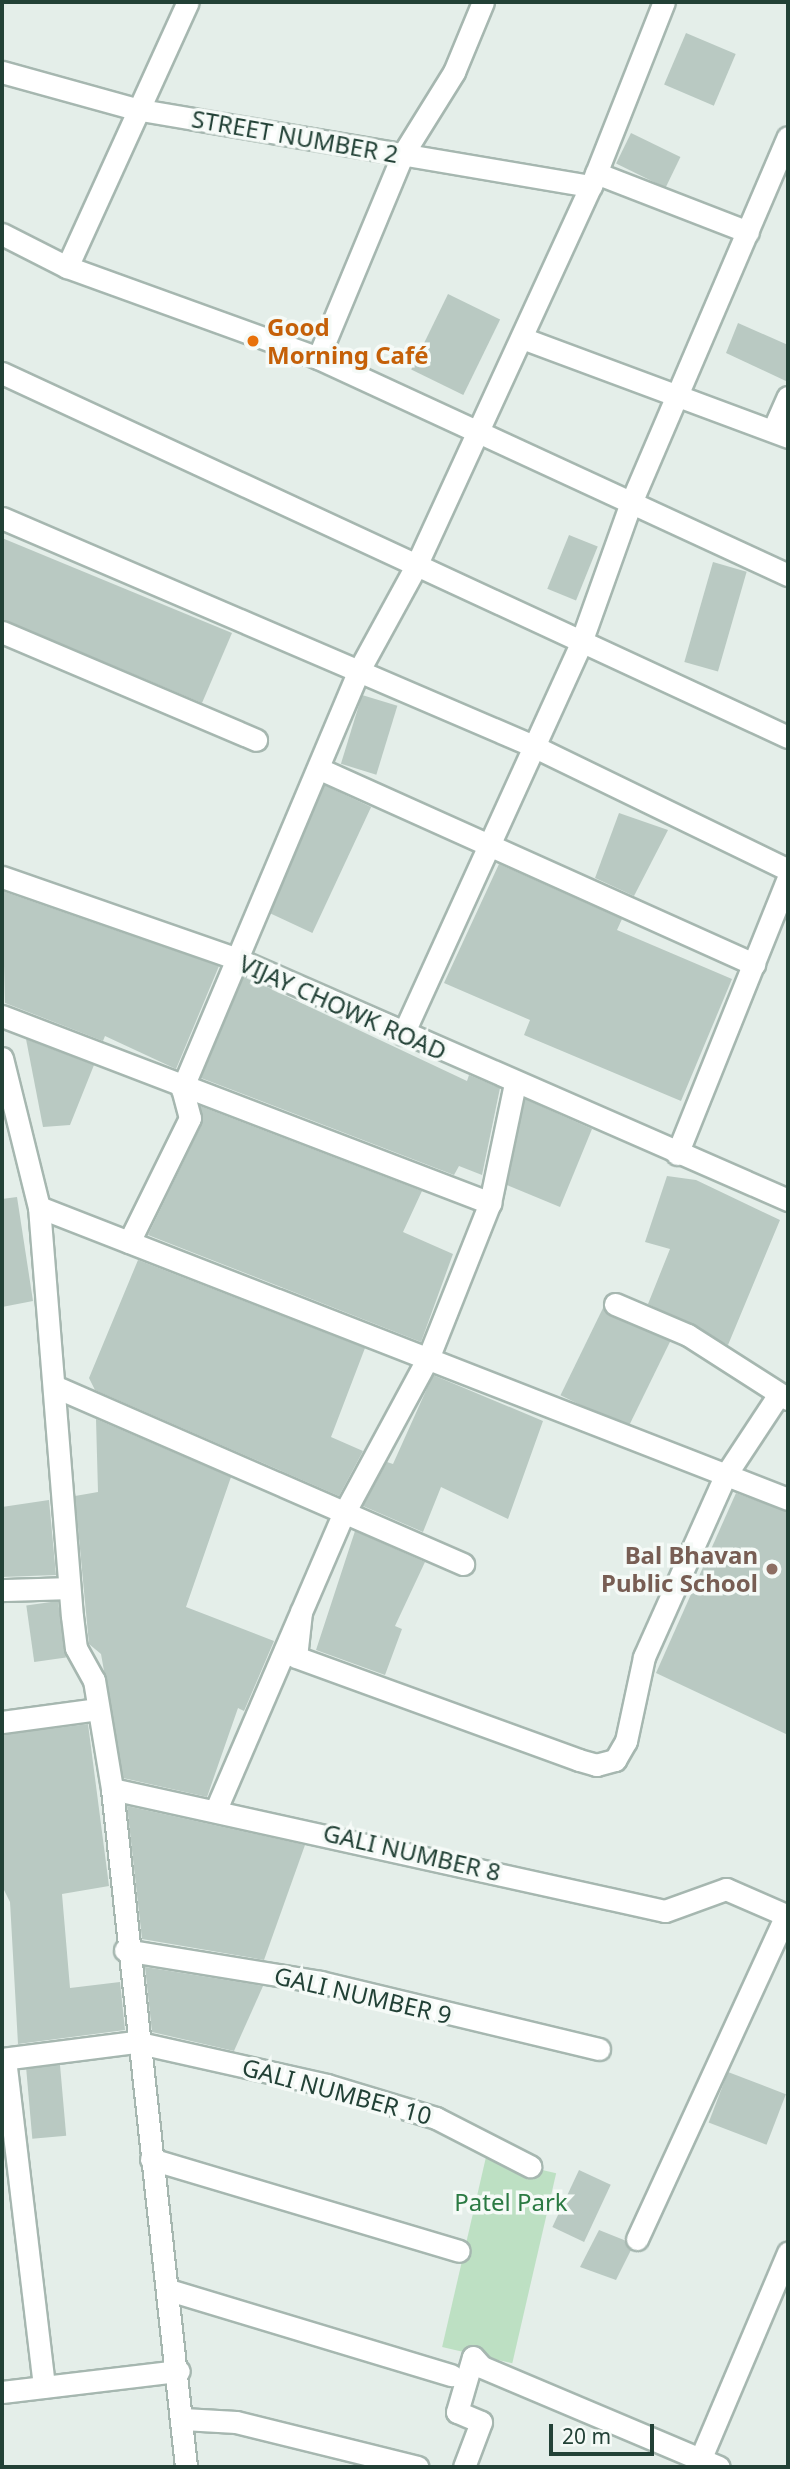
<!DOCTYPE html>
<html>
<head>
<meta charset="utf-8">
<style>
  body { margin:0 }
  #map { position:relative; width:790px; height:2469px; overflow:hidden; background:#e4eee9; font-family:"Noto Sans",sans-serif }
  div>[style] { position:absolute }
  .green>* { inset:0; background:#bde0c3; transform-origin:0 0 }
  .building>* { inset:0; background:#b9c9c2; transform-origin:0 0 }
  .roads { filter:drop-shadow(2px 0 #a6b7b0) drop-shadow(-2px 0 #a6b7b0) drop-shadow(0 2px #a6b7b0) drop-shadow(0 -2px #a6b7b0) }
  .minor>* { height:21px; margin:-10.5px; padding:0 10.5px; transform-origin:10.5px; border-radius:10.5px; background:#fff }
  .dots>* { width:19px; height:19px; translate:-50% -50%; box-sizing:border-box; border:4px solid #f5faf7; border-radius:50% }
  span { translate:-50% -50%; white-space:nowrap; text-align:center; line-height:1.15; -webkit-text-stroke:7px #f5faf7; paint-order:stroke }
  .street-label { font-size:24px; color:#224136 }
  .food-label { font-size:24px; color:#c56008; font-weight:700 }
  .left { translate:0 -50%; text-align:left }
  .education-label { font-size:24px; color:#785e54; font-weight:700 }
  .right { translate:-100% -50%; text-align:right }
  .park-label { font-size:24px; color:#2b7a43 }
  .frame { position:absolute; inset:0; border:4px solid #224136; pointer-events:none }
  .scale { position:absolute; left:549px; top:2424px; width:105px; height:32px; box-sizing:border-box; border:4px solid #224136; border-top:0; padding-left:9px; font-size:21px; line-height:24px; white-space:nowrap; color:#224136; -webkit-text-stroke:5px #f5faf7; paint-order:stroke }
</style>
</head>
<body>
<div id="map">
  <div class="green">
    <div style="left:486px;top:2157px;width:72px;height:195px;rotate:13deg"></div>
  </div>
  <div class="building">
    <div style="left:686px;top:33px;width:54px;height:56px;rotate:23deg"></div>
    <div style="left:631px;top:133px;width:55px;height:34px;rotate:26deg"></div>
    <div style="left:448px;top:294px;width:58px;height:84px;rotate:26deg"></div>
    <div style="clip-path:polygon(738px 323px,788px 345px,788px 382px,726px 353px)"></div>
    <div style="left:569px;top:535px;width:31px;height:58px;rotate:22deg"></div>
    <div style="clip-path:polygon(2px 538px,232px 633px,202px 703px,2px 619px)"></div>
    <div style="left:713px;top:562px;width:35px;height:104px;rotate:16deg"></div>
    <div style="left:362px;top:695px;width:37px;height:72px;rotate:17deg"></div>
    <div style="left:324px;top:785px;width:52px;height:139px;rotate:25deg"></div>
    <div style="clip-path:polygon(619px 813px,668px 830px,634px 896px,595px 878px)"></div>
    <div style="clip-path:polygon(499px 864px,622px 919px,617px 930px,732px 979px,681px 1101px,524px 1035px,530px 1020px,444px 983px)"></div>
    <div style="clip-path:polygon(2px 891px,219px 966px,176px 1069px,105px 1036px,103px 1041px,5px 1003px)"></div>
    <div style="clip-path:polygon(244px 976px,467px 1081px,469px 1075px,500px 1088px,482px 1175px,459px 1166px,454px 1175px,201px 1078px)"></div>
    <div style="clip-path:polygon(26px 1039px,94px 1065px,70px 1125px,43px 1127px)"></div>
    <div style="clip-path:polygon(525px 1099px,592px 1129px,560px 1207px,507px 1185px)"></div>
    <div style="clip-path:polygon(200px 1106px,422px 1191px,403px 1232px,453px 1254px,421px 1342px,148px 1235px,202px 1124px)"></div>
    <div style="clip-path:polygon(667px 1176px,696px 1180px,780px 1220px,728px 1345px,648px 1304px,670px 1249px,645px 1242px)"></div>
    <div style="clip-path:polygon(17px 1197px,33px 1301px,2px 1307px,2px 1199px)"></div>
    <div style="clip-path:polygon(138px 1260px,365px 1348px,331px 1437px,363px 1451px,339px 1496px,95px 1390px,89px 1378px)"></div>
    <div style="left:603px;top:1308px;width:75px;height:97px;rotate:26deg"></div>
    <div style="clip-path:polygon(433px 1375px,543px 1421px,508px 1519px,441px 1487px,423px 1532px,363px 1506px,387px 1462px,393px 1464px)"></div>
    <div style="clip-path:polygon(96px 1419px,231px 1477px,186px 1607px,274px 1641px,244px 1711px,238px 1708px,207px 1797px,123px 1778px,101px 1654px,89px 1644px,75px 1496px,98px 1492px)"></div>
    <div style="clip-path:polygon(736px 1493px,788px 1512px,788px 1735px,656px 1673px)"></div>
    <div style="clip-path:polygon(49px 1500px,56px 1575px,2px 1577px,2px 1507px)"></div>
    <div style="clip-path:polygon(355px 1531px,425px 1562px,395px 1626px,402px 1629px,385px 1675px,316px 1650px)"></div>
    <div style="left:58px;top:1601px;width:57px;height:32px;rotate:82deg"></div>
    <div style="clip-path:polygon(88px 1724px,109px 1886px,62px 1894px,70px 1988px,120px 1982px,125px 2030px,18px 2044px,10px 1902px,2px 1886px,2px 1735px)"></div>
    <div style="clip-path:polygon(127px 1806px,305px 1845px,264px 1960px,142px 1939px)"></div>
    <div style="clip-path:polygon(145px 1967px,263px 1986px,234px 2051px,152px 2032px)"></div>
    <div style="left:60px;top:2065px;width:71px;height:34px;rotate:85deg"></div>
    <div style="left:728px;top:2072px;width:62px;height:54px;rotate:21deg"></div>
    <div style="left:579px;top:2170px;width:35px;height:63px;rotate:25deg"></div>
    <div style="clip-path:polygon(599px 2230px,624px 2240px,631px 2250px,616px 2280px,580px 2267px)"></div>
  </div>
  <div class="roads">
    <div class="minor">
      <div style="left:2px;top:72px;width:138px;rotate:15.5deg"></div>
      <div style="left:135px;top:109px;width:462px;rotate:9.6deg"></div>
      <div style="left:596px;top:173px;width:163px;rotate:21.2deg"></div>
      <div style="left:2px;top:234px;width:73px;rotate:26.9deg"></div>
      <div style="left:67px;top:267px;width:267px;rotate:19.9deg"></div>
      <div style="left:318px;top:358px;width:518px;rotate:24.78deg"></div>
      <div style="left:67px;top:267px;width:291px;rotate:-65.5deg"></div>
      <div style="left:522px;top:338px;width:284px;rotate:20.4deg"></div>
      <div style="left:318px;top:358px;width:221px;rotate:-67.4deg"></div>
      <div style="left:403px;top:154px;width:97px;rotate:-58.1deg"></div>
      <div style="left:454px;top:72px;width:76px;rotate:-67.5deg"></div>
      <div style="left:2px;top:373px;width:866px;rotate:24.85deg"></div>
      <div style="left:773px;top:430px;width:36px;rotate:-66deg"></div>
      <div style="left:2px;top:518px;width:576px;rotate:23.22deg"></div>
      <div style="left:531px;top:745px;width:286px;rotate:25.9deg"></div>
      <div style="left:2px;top:632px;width:276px;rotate:23deg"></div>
      <div style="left:322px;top:770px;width:474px;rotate:24.2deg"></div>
      <div style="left:2px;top:877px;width:247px;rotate:19.2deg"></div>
      <div style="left:235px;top:958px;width:604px;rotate:23.63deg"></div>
      <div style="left:2px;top:1016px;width:523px;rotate:20.97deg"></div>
      <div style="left:403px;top:1034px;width:427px;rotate:-65.5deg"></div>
      <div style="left:580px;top:645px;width:149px;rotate:-70.3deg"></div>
      <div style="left:630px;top:505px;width:400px;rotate:-66.8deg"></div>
      <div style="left:2px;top:1058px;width:154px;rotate:76.1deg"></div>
      <div style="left:39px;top:1207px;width:410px;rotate:85.4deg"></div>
      <div style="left:72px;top:1616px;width:32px;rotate:83deg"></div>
      <div style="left:76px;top:1648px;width:37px;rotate:61deg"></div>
      <div style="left:94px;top:1680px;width:110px;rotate:80.6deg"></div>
      <div style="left:112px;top:1789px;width:682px;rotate:83.77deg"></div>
      <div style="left:677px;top:1154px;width:297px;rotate:-68.1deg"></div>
      <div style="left:39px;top:1207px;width:804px;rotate:21.3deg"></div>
      <div style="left:129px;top:1242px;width:138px;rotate:-63.8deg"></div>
      <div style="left:190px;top:1118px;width:30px;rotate:-105deg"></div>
      <div style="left:182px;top:1089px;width:453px;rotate:-67.1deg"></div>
      <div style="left:358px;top:672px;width:119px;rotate:-61.3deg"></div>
      <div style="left:415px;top:568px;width:421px;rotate:-65.3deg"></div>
      <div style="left:591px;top:186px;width:198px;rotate:-68.4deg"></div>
      <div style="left:615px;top:1304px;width:79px;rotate:23deg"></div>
      <div style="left:688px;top:1335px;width:119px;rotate:32.6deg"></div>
      <div style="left:56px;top:1387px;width:444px;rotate:23.5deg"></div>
      <div style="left:2px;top:1590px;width:67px;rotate:-1.7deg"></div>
      <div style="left:301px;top:1612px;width:45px;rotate:96.3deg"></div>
      <div style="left:296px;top:1657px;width:301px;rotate:20deg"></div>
      <div style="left:579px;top:1760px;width:18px;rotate:16deg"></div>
      <div style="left:596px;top:1765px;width:20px;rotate:-15deg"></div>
      <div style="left:615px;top:1760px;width:22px;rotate:-60deg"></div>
      <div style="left:626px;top:1741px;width:86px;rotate:-77.9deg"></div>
      <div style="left:644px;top:1657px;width:198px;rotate:-65.9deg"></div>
      <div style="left:725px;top:1476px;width:98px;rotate:-56.6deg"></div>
      <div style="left:2px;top:1722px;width:97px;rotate:-7.7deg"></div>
      <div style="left:112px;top:1789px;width:566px;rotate:12.44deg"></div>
      <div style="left:665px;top:1911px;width:65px;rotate:-19.8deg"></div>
      <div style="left:726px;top:1889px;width:68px;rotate:23.5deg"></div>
      <div style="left:217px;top:1807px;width:318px;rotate:-66.7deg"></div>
      <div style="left:343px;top:1515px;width:181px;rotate:-61.6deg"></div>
      <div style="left:429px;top:1356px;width:165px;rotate:-68.3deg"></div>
      <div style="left:490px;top:1203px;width:123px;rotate:-78.2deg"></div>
      <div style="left:125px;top:1950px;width:198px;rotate:9.3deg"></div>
      <div style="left:320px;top:1982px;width:287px;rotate:13.5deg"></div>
      <div style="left:2px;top:2059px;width:134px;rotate:-7.3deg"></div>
      <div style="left:135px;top:2042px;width:197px;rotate:12.6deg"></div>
      <div style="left:327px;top:2085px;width:114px;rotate:16.8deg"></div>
      <div style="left:436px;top:2118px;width:106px;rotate:27.1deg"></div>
      <div style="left:5px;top:2059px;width:330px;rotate:83.2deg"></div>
      <div style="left:151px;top:2159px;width:321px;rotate:16.6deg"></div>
      <div style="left:637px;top:2239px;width:357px;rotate:-65.3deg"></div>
      <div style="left:169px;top:2290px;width:295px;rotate:16.8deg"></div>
      <div style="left:2px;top:2392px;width:178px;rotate:-6.8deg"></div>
      <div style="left:183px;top:2419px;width:53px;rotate:3.2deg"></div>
      <div style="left:236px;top:2422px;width:187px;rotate:13.9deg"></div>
      <div style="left:464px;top:2467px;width:48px;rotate:-69.3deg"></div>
      <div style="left:481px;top:2422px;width:26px;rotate:-157deg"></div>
      <div style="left:457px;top:2412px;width:57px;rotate:-73.8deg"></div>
      <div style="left:473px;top:2357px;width:13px;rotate:48deg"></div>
      <div style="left:482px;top:2367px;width:257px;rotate:22.9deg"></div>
      <div style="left:697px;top:2467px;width:233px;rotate:-67deg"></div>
    </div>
  </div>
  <div class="dots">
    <div style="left:253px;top:341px;background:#e8710a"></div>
    <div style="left:772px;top:1569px;background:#8d6e63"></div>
  </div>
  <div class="street-label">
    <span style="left:295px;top:136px;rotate:10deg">STREET NUMBER 2</span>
    <span style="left:343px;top:1007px;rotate:24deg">VIJAY CHOWK ROAD</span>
    <span style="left:412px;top:1852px;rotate:13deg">GALI NUMBER 8</span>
    <span style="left:363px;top:1995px;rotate:13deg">GALI NUMBER 9</span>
    <span style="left:337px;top:2091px;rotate:15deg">GALI NUMBER 10</span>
  </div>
  <div class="food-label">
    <span class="left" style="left:267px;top:341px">Good<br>Morning Café</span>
  </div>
  <div class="education-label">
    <span class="right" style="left:758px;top:1569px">Bal Bhavan<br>Public School</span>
  </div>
  <div class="park-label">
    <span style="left:511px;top:2202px">Patel Park</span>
  </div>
  <div class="frame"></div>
  <div class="scale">20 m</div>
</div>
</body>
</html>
